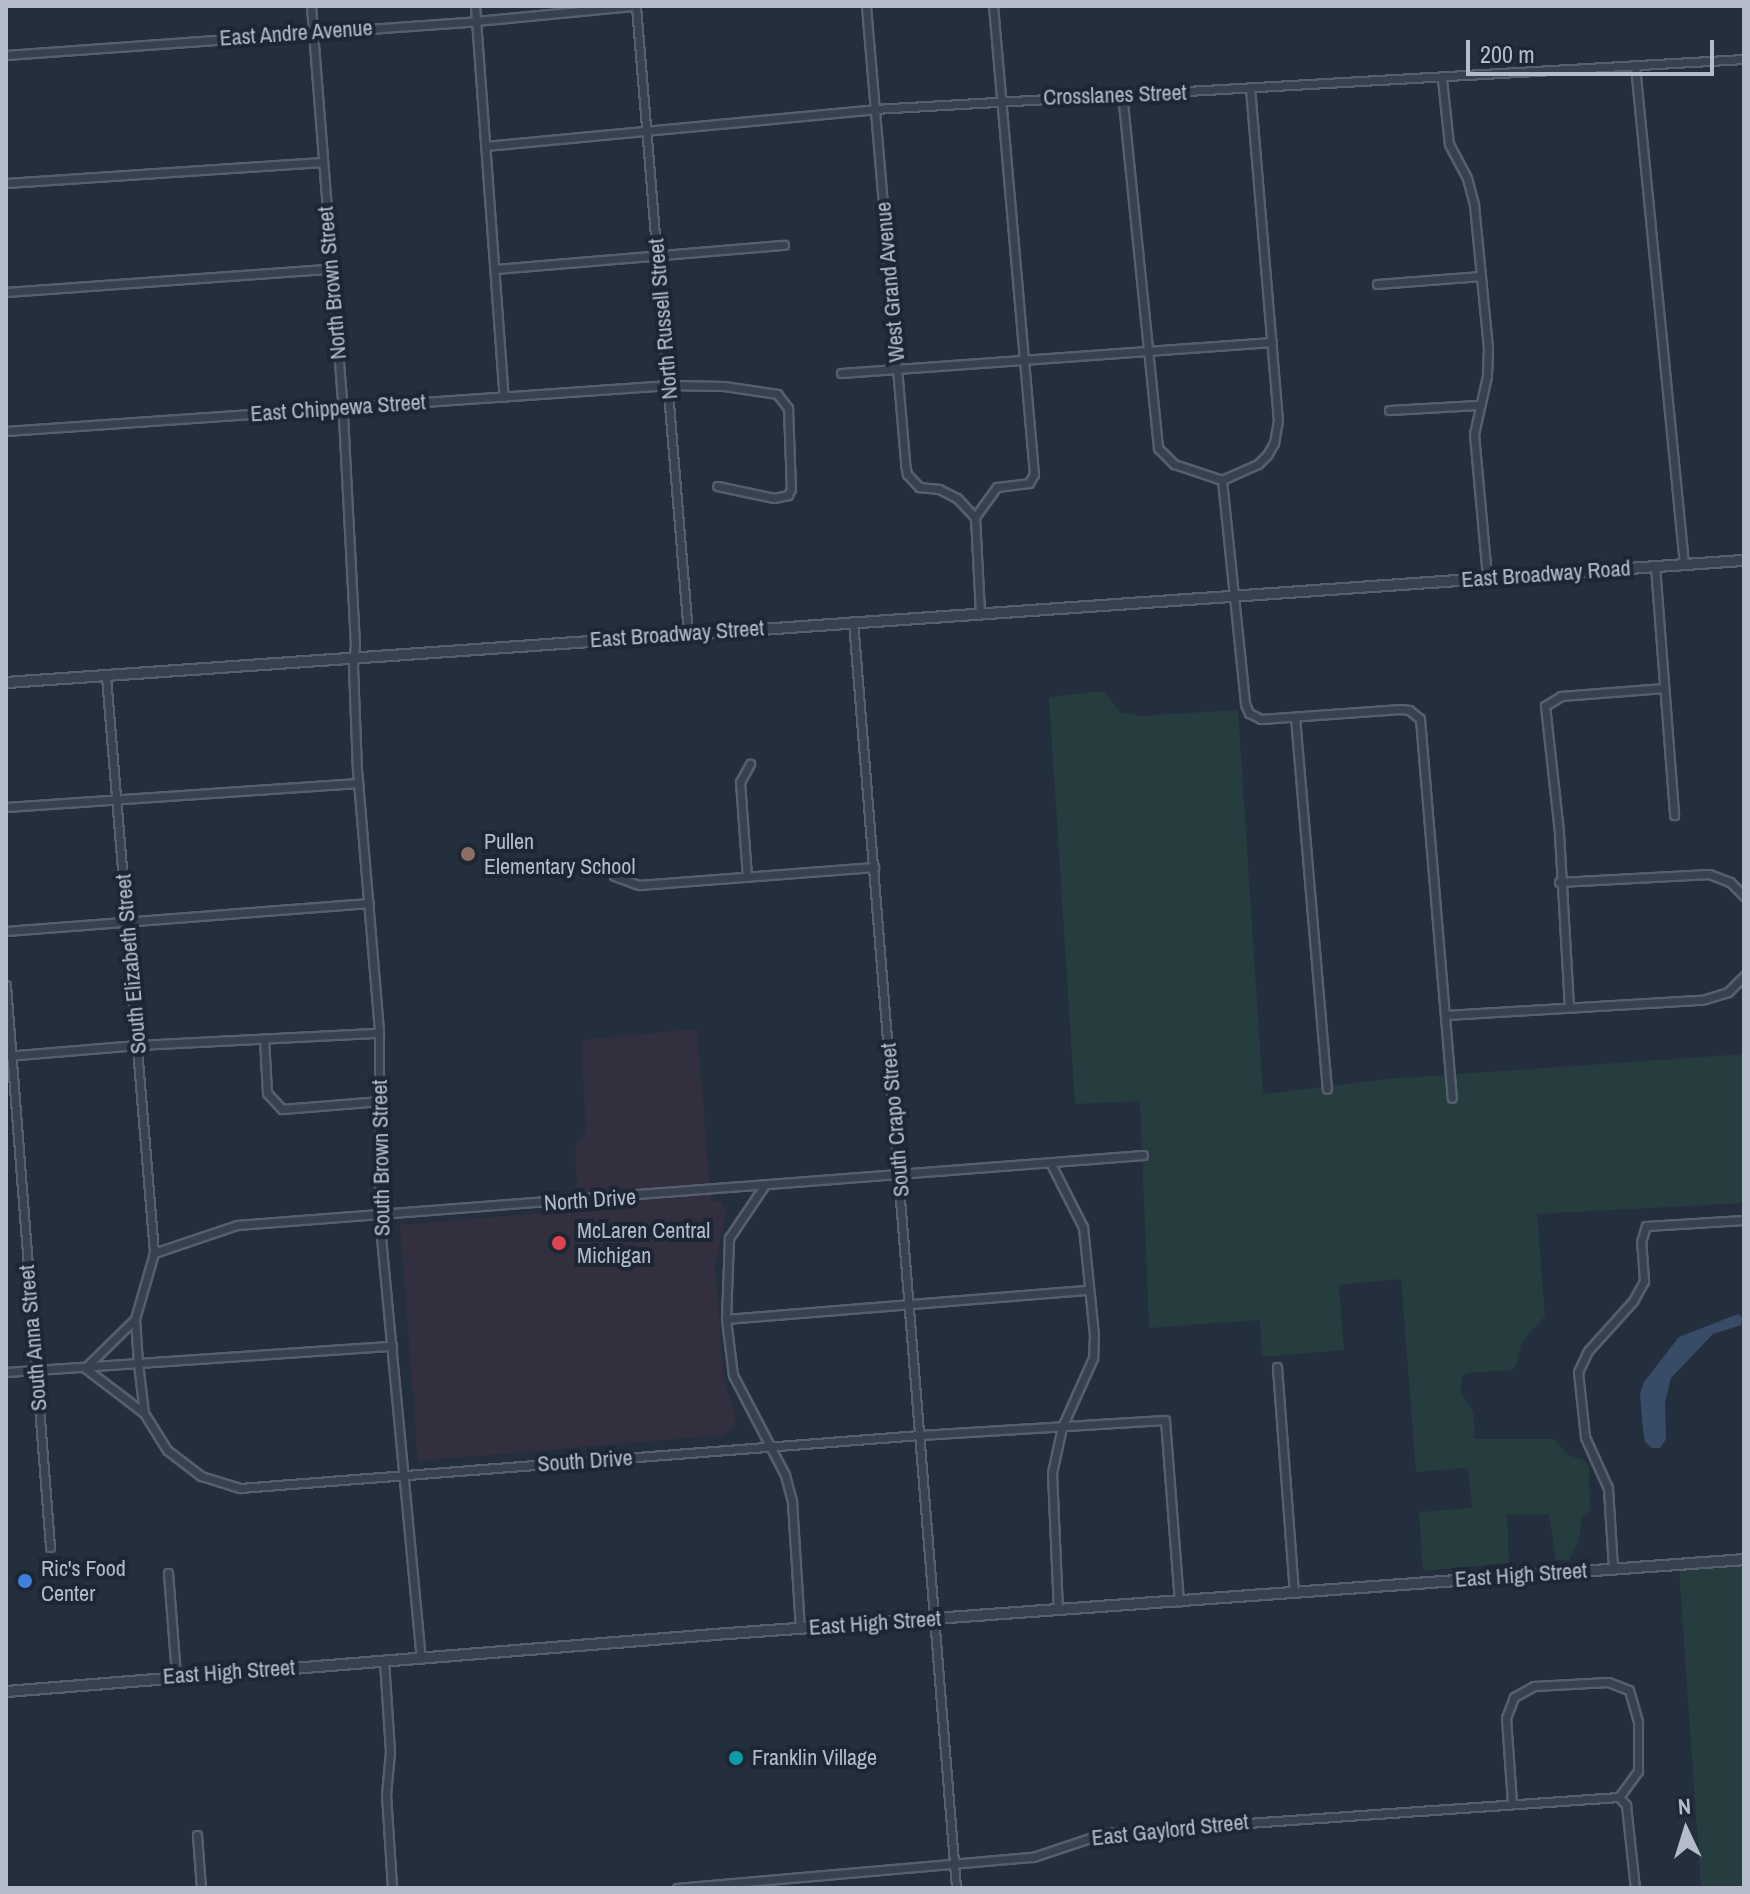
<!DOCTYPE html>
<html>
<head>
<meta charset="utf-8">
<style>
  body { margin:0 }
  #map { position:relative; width:1750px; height:1894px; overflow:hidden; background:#242f3e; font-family:"Archivo Narrow",sans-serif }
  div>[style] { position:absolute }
  .medical>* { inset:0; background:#32303f }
  .green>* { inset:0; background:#263c3f }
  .water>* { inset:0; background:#394c67 }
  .roads { filter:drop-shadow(2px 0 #565f6c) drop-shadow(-2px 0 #565f6c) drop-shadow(0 2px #565f6c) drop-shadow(0 -2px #565f6c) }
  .minor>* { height:7px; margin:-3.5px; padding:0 3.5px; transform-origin:3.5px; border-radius:3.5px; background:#38414e }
  .tertiary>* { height:9px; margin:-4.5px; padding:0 4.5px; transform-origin:4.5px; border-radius:4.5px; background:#38414e }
  .dots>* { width:22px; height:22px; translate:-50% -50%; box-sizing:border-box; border:4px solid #1d2633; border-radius:50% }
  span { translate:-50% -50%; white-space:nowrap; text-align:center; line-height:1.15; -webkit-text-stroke:8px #1d2633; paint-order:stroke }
  .street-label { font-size:22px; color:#b4bcc9 }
  .poi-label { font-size:22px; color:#b4bcc9 }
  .left { translate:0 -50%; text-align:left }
  .frame { position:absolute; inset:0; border:8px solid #b4bcc9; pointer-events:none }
  .north { position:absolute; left:1646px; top:1790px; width:80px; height:80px; -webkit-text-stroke:6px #1d2633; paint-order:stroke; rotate:356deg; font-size:22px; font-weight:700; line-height:32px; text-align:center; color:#b4bcc9 }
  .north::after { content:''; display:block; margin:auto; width:28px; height:36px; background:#b4bcc9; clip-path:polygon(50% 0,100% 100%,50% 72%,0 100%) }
  .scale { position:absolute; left:1466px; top:40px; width:248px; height:36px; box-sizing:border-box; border:4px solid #b4bcc9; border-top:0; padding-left:10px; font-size:24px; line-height:28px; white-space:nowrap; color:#b4bcc9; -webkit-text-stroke:6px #1d2633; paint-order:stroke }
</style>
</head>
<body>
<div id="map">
  <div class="medical">
    <div style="clip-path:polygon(697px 1029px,711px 1202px,721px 1201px,726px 1211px,715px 1266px,724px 1380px,736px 1417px,733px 1427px,724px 1435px,418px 1461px,400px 1225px,579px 1210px,575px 1149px,586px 1131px,581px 1040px)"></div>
  </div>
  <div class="green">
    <div style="clip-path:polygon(1104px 691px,1120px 712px,1139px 716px,1238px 710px,1263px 1094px,1387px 1079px,1744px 1054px,1744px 1203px,1537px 1214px,1545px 1316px,1522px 1342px,1516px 1366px,1509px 1371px,1471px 1372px,1462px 1376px,1461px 1393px,1473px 1412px,1475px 1439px,1554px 1439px,1568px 1455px,1584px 1460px,1589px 1466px,1590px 1510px,1582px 1517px,1578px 1543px,1569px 1560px,1556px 1560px,1549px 1514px,1507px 1515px,1509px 1563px,1423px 1571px,1419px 1512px,1472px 1508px,1468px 1468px,1416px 1472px,1401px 1279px,1339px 1285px,1344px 1350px,1262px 1357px,1260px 1320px,1149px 1328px,1140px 1101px,1075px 1104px,1049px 697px)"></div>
    <div style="clip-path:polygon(1744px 1566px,1744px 1888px,1701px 1888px,1679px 1569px)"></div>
  </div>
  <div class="water">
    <div style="clip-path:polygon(1738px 1314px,1742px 1317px,1741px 1325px,1713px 1334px,1671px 1378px,1665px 1402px,1666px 1439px,1660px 1448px,1652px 1448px,1645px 1442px,1643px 1429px,1640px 1394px,1644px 1382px,1679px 1337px)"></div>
  </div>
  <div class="roads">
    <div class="minor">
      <div style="left:311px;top:6px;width:411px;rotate:85.5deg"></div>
      <div style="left:343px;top:416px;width:228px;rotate:87deg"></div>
      <div style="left:355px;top:644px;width:23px;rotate:95deg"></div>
      <div style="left:353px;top:667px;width:102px;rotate:87.8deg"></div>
      <div style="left:357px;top:769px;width:265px;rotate:85.2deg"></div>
      <div style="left:379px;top:1033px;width:183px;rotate:90deg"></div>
      <div style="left:379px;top:1216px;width:444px;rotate:84.6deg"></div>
      <div style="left:475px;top:6px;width:392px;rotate:85.8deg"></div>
      <div style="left:636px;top:6px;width:629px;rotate:85.26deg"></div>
      <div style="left:866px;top:6px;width:460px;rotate:85.1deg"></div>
      <div style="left:905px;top:464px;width:10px;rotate:79deg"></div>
      <div style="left:907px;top:474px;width:18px;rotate:47deg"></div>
      <div style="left:919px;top:487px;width:20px;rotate:6deg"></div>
      <div style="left:939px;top:489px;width:20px;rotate:27deg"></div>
      <div style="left:957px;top:498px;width:26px;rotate:47deg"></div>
      <div style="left:6px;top:55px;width:472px;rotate:-4.1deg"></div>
      <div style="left:477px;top:21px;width:158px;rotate:-5.5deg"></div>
      <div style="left:1635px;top:66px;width:500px;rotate:84.38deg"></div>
      <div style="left:1442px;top:79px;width:65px;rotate:83.9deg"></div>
      <div style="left:1449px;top:144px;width:38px;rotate:62deg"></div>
      <div style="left:1467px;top:178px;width:28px;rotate:75deg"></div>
      <div style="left:1474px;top:205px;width:143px;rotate:84.4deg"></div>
      <div style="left:1488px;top:347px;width:29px;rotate:92deg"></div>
      <div style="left:1487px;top:376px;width:59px;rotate:102.6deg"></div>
      <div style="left:1474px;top:434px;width:145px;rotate:84.8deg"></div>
      <div style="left:1122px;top:93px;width:357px;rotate:84.2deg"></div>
      <div style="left:1158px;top:448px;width:23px;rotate:45deg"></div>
      <div style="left:1174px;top:464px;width:51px;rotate:18.4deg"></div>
      <div style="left:486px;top:146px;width:390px;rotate:-5.4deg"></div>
      <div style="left:874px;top:109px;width:871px;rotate:-3.29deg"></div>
      <div style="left:6px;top:183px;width:317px;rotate:-3.8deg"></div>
      <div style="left:496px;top:269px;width:289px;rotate:-4.8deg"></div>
      <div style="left:1377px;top:284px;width:104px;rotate:-4.4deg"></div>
      <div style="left:6px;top:292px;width:324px;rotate:-4.1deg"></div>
      <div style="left:841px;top:373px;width:432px;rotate:-4.1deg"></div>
      <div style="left:1389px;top:410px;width:89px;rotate:-3.2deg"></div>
      <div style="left:6px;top:431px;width:665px;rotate:-3.97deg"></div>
      <div style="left:669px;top:385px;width:55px;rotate:1deg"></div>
      <div style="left:724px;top:386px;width:54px;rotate:8.6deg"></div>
      <div style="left:777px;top:394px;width:18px;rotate:52deg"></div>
      <div style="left:788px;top:408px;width:81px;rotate:87.9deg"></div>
      <div style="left:791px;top:489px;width:7px;rotate:117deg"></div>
      <div style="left:788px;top:495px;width:14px;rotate:168deg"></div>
      <div style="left:774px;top:498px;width:58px;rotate:-168.1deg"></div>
      <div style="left:1222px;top:480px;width:225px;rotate:84.1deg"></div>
      <div style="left:1245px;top:704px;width:10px;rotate:66deg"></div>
      <div style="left:1249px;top:713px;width:13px;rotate:27deg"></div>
      <div style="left:1261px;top:719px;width:140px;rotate:-4.1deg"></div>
      <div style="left:1401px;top:709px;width:8px;rotate:7deg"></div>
      <div style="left:1409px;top:710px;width:14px;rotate:39deg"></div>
      <div style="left:1420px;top:719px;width:380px;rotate:85.2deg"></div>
      <div style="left:1222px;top:480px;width:39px;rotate:-24deg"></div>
      <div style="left:1258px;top:464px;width:13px;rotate:-45deg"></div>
      <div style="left:1267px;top:455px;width:14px;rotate:-60deg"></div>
      <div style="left:1274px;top:443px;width:22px;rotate:-80deg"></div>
      <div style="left:1278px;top:421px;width:332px;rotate:-94.8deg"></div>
      <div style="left:975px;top:517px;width:37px;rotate:-54deg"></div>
      <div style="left:997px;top:487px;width:32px;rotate:-7deg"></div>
      <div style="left:1029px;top:483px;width:10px;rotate:-61deg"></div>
      <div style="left:1034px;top:474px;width:470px;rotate:-95deg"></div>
      <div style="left:975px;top:517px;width:94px;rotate:87deg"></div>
      <div style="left:1655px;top:566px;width:250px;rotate:85.6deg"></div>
      <div style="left:853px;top:621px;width:1271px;rotate:85.35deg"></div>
      <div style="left:106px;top:676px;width:579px;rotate:85.24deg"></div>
      <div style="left:1295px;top:717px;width:373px;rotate:85.1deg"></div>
      <div style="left:6px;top:807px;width:353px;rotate:-3.9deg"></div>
      <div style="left:614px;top:876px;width:27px;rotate:20deg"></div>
      <div style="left:639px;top:885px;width:236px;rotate:-4.4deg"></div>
      <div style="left:747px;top:877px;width:95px;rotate:-94.2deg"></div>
      <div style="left:740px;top:782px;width:21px;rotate:-61deg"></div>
      <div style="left:1559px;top:882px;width:150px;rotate:-3.1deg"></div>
      <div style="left:1709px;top:874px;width:22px;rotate:21deg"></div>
      <div style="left:1730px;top:882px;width:20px;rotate:45deg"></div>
      <div style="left:6px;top:931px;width:364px;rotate:-4.4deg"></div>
      <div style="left:6px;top:985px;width:564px;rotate:85.52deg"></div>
      <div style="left:1569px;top:1007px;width:175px;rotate:-93.3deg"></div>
      <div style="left:1559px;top:832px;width:127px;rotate:-96.3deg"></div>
      <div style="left:1545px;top:706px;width:19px;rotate:-32deg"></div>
      <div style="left:1561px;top:696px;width:103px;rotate:-4.4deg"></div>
      <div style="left:1446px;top:1015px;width:256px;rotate:-3.4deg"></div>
      <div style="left:1702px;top:1000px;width:27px;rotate:-17deg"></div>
      <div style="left:1728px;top:992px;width:23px;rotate:-45deg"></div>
      <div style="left:264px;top:1039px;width:54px;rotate:86.8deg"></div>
      <div style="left:267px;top:1093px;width:22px;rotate:47deg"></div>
      <div style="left:282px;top:1109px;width:99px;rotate:-4.6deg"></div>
      <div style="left:6px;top:1056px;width:132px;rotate:-4.8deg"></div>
      <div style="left:138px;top:1045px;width:241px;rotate:-2.9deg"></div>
      <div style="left:1143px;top:1155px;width:909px;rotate:175.58deg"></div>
      <div style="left:237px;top:1225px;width:88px;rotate:161.4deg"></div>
      <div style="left:154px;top:1253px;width:69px;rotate:106.1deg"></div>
      <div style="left:135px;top:1319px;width:44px;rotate:86.1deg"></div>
      <div style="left:138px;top:1363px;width:50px;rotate:83.2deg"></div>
      <div style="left:144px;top:1413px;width:44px;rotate:58.1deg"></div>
      <div style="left:167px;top:1450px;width:43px;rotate:37.4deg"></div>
      <div style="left:201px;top:1476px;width:41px;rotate:17.1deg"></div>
      <div style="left:240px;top:1488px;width:682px;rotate:-4.46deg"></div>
      <div style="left:920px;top:1435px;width:245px;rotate:-3.5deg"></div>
      <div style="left:1165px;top:1420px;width:182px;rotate:85.6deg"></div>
      <div style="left:1051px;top:1164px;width:71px;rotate:63.1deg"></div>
      <div style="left:1083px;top:1227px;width:109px;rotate:84.2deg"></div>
      <div style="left:1094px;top:1335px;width:23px;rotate:92deg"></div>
      <div style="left:1093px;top:1358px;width:76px;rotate:114.2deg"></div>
      <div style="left:1062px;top:1427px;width:47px;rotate:102.3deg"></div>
      <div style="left:1052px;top:1473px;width:137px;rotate:87.5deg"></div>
      <div style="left:764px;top:1186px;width:63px;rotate:123.9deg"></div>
      <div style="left:729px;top:1238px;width:81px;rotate:92.1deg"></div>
      <div style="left:726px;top:1319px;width:56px;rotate:82.9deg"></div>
      <div style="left:733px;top:1375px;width:113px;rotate:62.5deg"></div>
      <div style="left:785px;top:1475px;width:28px;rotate:75deg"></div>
      <div style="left:792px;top:1502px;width:127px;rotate:86.4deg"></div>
      <div style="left:135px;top:1319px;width:70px;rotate:135.6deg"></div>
      <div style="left:85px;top:1368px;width:74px;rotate:37.3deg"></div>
      <div style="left:726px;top:1319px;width:363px;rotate:-4.6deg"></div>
      <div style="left:1277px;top:1367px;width:226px;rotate:85.7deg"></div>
      <div style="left:6px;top:1372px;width:387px;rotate:-3.9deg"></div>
      <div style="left:1613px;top:1568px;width:80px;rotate:-93.6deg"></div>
      <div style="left:1608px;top:1488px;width:56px;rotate:-114.3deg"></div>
      <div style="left:1585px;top:1437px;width:65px;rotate:-96.1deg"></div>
      <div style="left:1578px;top:1372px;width:23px;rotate:-65deg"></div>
      <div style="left:1588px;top:1351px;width:67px;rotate:-48deg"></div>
      <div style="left:1633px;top:1301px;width:23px;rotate:-61deg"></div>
      <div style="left:1644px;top:1281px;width:39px;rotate:-94deg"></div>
      <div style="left:1641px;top:1242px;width:17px;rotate:-73deg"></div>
      <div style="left:1646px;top:1226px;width:98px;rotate:-3.5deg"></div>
      <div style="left:168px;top:1573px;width:102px;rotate:85.5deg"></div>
      <div style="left:384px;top:1661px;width:91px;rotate:86.2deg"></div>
      <div style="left:390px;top:1752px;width:42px;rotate:95.4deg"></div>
      <div style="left:386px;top:1794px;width:94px;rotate:86.3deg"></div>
      <div style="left:1619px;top:1797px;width:11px;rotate:49deg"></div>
      <div style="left:1626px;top:1805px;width:83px;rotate:83.8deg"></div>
      <div style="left:1512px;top:1803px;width:85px;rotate:-94deg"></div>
      <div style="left:1506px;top:1718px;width:22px;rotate:-69deg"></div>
      <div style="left:1514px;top:1697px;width:23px;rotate:-29deg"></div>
      <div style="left:1534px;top:1686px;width:74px;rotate:-3.1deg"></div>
      <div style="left:1608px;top:1682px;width:22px;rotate:21deg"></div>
      <div style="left:1629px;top:1690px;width:33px;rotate:74deg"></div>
      <div style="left:1638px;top:1722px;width:49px;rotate:90deg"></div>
      <div style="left:1638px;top:1771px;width:32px;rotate:126deg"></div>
      <div style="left:197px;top:1835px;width:53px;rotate:85.7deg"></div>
      <div style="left:677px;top:1888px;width:357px;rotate:-5deg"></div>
      <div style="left:1033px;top:1857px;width:76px;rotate:-18.4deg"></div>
      <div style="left:1105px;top:1833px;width:515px;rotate:-4.01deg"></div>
    </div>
    <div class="tertiary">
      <div style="left:6px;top:682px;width:1742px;rotate:-4.02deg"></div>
      <div style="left:6px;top:1691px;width:710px;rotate:-4.6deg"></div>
      <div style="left:714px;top:1634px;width:1033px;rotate:-4.16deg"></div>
    </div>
  </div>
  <div class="dots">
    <div style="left:468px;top:854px;background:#8d6e63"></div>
    <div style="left:559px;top:1243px;background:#e0444e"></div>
    <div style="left:25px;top:1581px;background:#3f7fe0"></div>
    <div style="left:736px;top:1758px;background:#0f9aa8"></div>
  </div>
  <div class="street-label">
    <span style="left:296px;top:33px;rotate:-4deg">East Andre Avenue</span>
    <span style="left:1115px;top:95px;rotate:-2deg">Crosslanes Street</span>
    <span style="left:890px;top:282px;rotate:-95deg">West Grand Avenue</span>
    <span style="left:332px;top:283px;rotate:-95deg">North Brown Street</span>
    <span style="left:663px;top:319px;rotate:-95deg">North Russell Street</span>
    <span style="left:338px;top:408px;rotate:-4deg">East Chippewa Street</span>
    <span style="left:1546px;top:574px;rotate:-4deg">East Broadway Road</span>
    <span style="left:677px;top:634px;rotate:-4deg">East Broadway Street</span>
    <span style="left:131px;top:964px;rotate:-95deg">South Elizabeth Street</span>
    <span style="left:895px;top:1120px;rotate:-95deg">South Crapo Street</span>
    <span style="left:381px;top:1158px;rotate:-91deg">South Brown Street</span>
    <span style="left:590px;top:1200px;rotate:-4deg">North Drive</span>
    <span style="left:33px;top:1338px;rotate:-95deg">South Anna Street</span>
    <span style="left:585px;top:1461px;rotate:-4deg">South Drive</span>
    <span style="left:1521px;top:1575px;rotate:-4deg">East High Street</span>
    <span style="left:875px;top:1623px;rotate:-4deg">East High Street</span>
    <span style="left:229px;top:1672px;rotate:-4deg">East High Street</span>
    <span style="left:1170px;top:1830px;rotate:-6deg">East Gaylord Street</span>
  </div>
  <div class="poi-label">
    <span class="left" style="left:484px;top:854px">Pullen<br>Elementary School</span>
    <span class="left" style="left:577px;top:1243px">McLaren Central<br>Michigan</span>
    <span class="left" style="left:41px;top:1581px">Ric's Food<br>Center</span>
    <span class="left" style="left:752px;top:1758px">Franklin Village</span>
  </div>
  <div class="frame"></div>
  <div class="north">N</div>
  <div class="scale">200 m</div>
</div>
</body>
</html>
